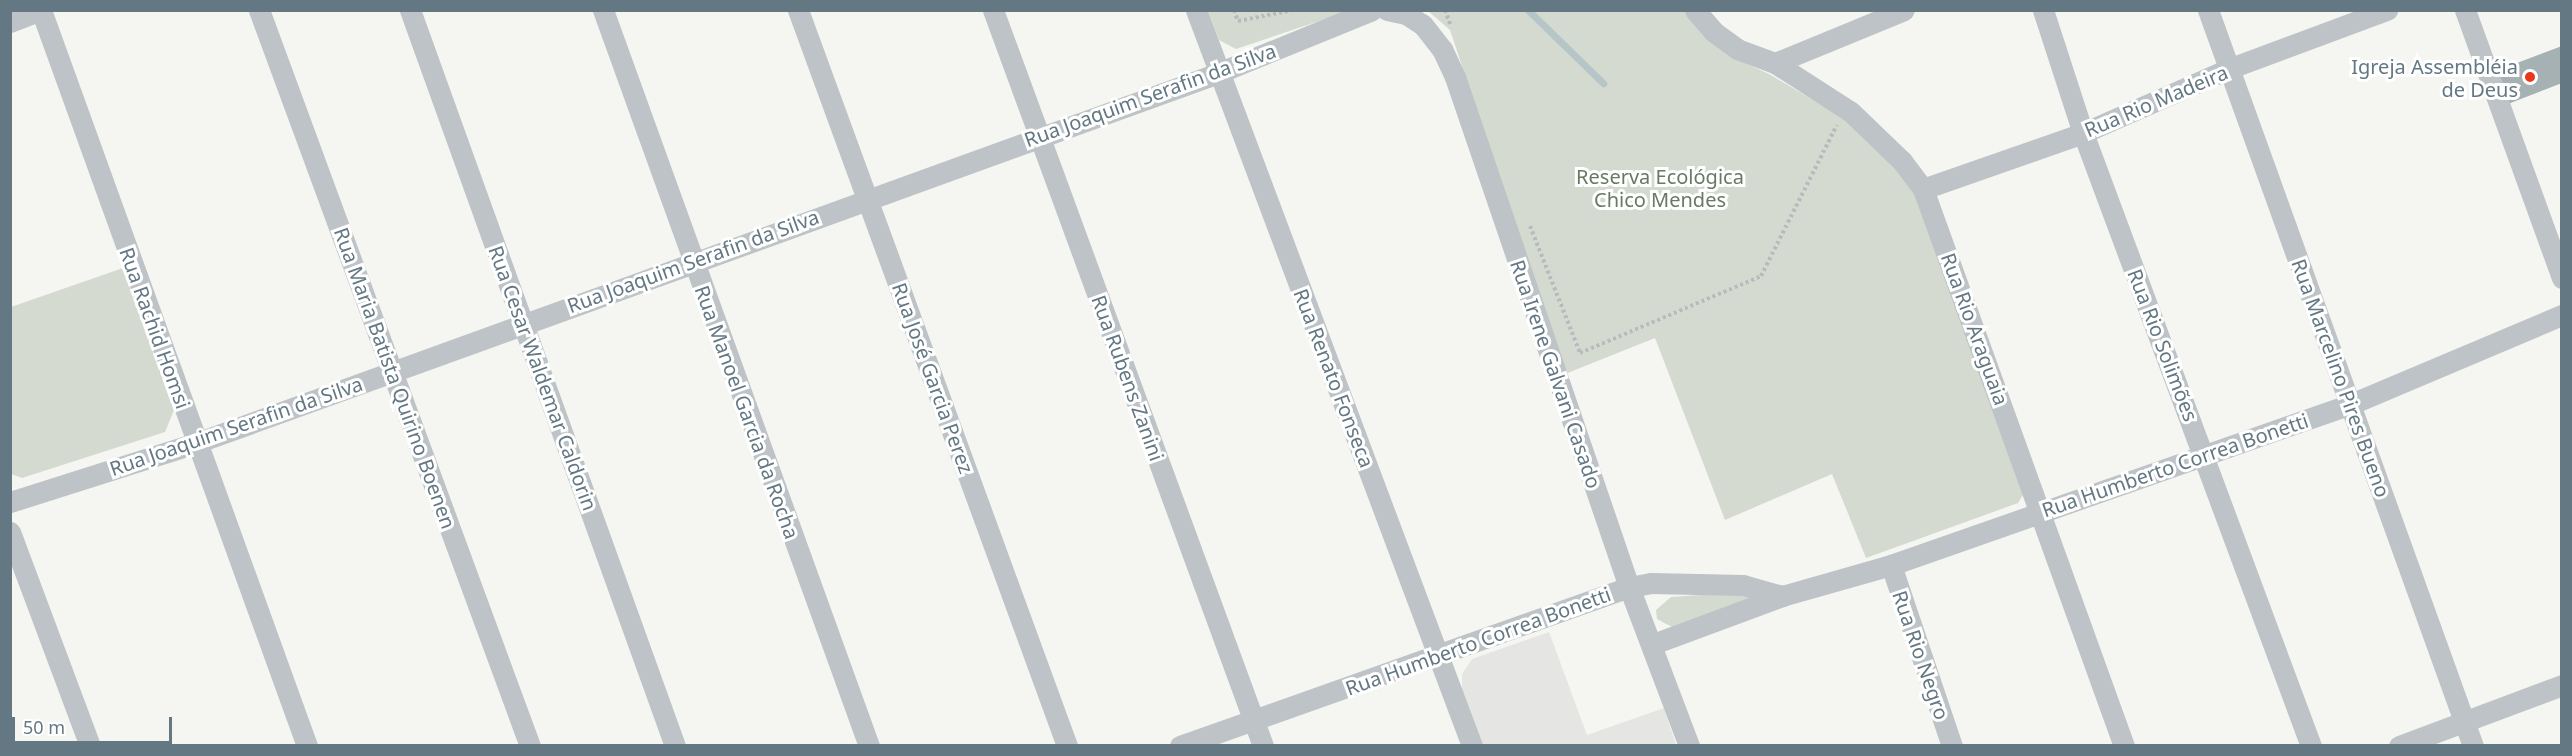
<!DOCTYPE html>
<html>
<head>
<meta charset="utf-8">
<style>
  body { margin:0 }
  #map { position:relative; width:2572px; height:756px; overflow:hidden; background:#f5f5f1; font-family:"Noto Sans",sans-serif }
  div>[style] { position:absolute }
  .built>* { inset:0; background:#e5e6e4 }
  .green>* { inset:0; background:#d5dad0 }
  .stream>* { height:7px; margin:-3.5px; padding:0 3.5px; transform-origin:3.5px; border-radius:3.5px; background:#b6c5c8 }
  .building>* { inset:0; background:#a6b1b4 }
  .path>* { height:4px; margin-top:-2px; transform-origin:0; background:repeating-linear-gradient(90deg,#b7bbbd 0 3px,transparent 0 6px) }
  .minor>* { height:21px; margin:-10.5px; padding:0 10.5px; transform-origin:10.5px; border-radius:10.5px; background:#bdc3c6 }
  .dots>* { width:16px; height:16px; translate:-50% -50%; box-sizing:border-box; border:3px solid #fff; border-radius:50% }
  span { translate:-50% -50%; white-space:nowrap; text-align:center; line-height:1.15; -webkit-text-stroke:6px #fff; paint-order:stroke }
  .poi-label { font-size:20px; color:#637883 }
  .right { translate:-100% -50%; text-align:right }
  .street-label { font-size:20px; color:#637883 }
  .park-label { font-size:20px; color:#697a62 }
  .frame { position:absolute; inset:0; border:12px solid #637883; pointer-events:none }
  .scale { position:absolute; left:12px; top:717px; width:160px; height:27px; box-sizing:border-box; border:3px solid #637883; border-top:0; padding-left:8px; font-size:18px; line-height:21px; white-space:nowrap; color:#637883; -webkit-text-stroke:4px #fff; paint-order:stroke }
</style>
</head>
<body>
<div id="map">
  <div class="built">
    <div style="clip-path:polygon(1549px 632px,1587px 735px,1664px 708px,1676px 745px,1480px 745px,1462px 696px,1462px 674px,1472px 659px)"></div>
  </div>
  <div class="green">
    <div style="clip-path:polygon(1208px 11px,1349px 11px,1236px 49px,1219px 40px)"></div>
    <div style="clip-path:polygon(1428px 11px,1686px 11px,1732px 57px,1769px 74px,1845px 119px,1897px 167px,1914px 192px,2024px 493px,2018px 503px,1866px 558px,1832px 474px,1725px 520px,1655px 338px,1565px 374px,1450px 30px)"></div>
    <div style="clip-path:polygon(123px 268px,174px 410px,165px 432px,22px 478px,11px 474px,11px 307px)"></div>
    <div style="clip-path:polygon(1742px 592px,1749px 598px,1672px 627px,1657px 619px,1656px 610px,1671px 597px)"></div>
  </div>
  <div class="stream">
    <div style="left:1528px;top:10px;width:105px;rotate:44.2deg"></div>
  </div>
  <div class="building">
    <div style="clip-path:polygon(2562px 46px,2562px 83px,2508px 104px,2496px 71px)"></div>
  </div>
  <div class="path">
    <div style="left:1234px;top:10px;width:12px;rotate:70deg"></div>
    <div style="left:1238px;top:21px;width:56px;rotate:-11.3deg"></div>
    <div style="left:1445px;top:10px;width:15px;rotate:70deg"></div>
    <div style="left:1530px;top:226px;width:136px;rotate:68.5deg"></div>
    <div style="left:1580px;top:353px;width:197px;rotate:-23deg"></div>
    <div style="left:1761px;top:276px;width:169px;rotate:-63.3deg"></div>
  </div>
  <div class="minor">
    <div style="left:41px;top:10px;width:783px;rotate:70.13deg"></div>
    <div style="left:259px;top:10px;width:784px;rotate:69.79deg"></div>
    <div style="left:410px;top:10px;width:782px;rotate:70.2deg"></div>
    <div style="left:603px;top:10px;width:783px;rotate:70.13deg"></div>
    <div style="left:798px;top:10px;width:784px;rotate:69.92deg"></div>
    <div style="left:993px;top:10px;width:784px;rotate:69.85deg"></div>
    <div style="left:1196px;top:10px;width:786px;rotate:69.44deg"></div>
    <div style="left:1387px;top:10px;width:19px;rotate:12deg"></div>
    <div style="left:1406px;top:14px;width:20px;rotate:33deg"></div>
    <div style="left:1423px;top:25px;width:31px;rotate:52deg"></div>
    <div style="left:1442px;top:49px;width:31px;rotate:65deg"></div>
    <div style="left:1455px;top:77px;width:539px;rotate:71.16deg"></div>
    <div style="left:1629px;top:587px;width:170px;rotate:69.3deg"></div>
    <div style="left:1695px;top:10px;width:29px;rotate:49deg"></div>
    <div style="left:1714px;top:32px;width:29px;rotate:36deg"></div>
    <div style="left:1737px;top:49px;width:40px;rotate:20.2deg"></div>
    <div style="left:1775px;top:63px;width:90px;rotate:32.8deg"></div>
    <div style="left:1851px;top:112px;width:71px;rotate:43.9deg"></div>
    <div style="left:1902px;top:161px;width:35px;rotate:53deg"></div>
    <div style="left:1923px;top:189px;width:592px;rotate:70.16deg"></div>
    <div style="left:2043px;top:10px;width:129px;rotate:72deg"></div>
    <div style="left:2083px;top:133px;width:654px;rotate:69.6deg"></div>
    <div style="left:2208px;top:10px;width:782px;rotate:70.2deg"></div>
    <div style="left:2465px;top:10px;width:285px;rotate:70.1deg"></div>
    <div style="left:10px;top:22px;width:34px;rotate:-21deg"></div>
    <div style="left:1775px;top:63px;width:139px;rotate:-22.3deg"></div>
    <div style="left:1923px;top:189px;width:170px;rotate:-19.3deg"></div>
    <div style="left:2083px;top:133px;width:158px;rotate:-23.8deg"></div>
    <div style="left:2228px;top:69px;width:170px;rotate:-20.4deg"></div>
    <div style="left:10px;top:502px;width:195px;rotate:-17.6deg"></div>
    <div style="left:196px;top:443px;width:1087px;rotate:-19.9deg"></div>
    <div style="left:1218px;top:73px;width:166px;rotate:-22.2deg"></div>
    <div style="left:10px;top:532px;width:228px;rotate:69.5deg"></div>
    <div style="left:1891px;top:565px;width:191px;rotate:71.4deg"></div>
    <div style="left:1653px;top:644px;width:138px;rotate:-20.4deg"></div>
    <div style="left:1782px;top:596px;width:113px;rotate:-15.9deg"></div>
    <div style="left:1891px;top:565px;width:487px;rotate:-19.3deg"></div>
    <div style="left:2351px;top:404px;width:229px;rotate:-22.9deg"></div>
    <div style="left:1180px;top:746px;width:476px;rotate:-19.5deg"></div>
    <div style="left:1629px;top:587px;width:22px;rotate:-10deg"></div>
    <div style="left:1651px;top:583px;width:92px;rotate:1.2deg"></div>
    <div style="left:1743px;top:585px;width:41px;rotate:15.8deg"></div>
    <div style="left:2399px;top:746px;width:174px;rotate:-20.5deg"></div>
  </div>
  <div class="dots">
    <div style="left:2530px;top:77px;background:#e9361c"></div>
  </div>
  <div class="poi-label">
    <span class="right" style="left:2518px;top:78px">Igreja Assembléia<br>de Deus</span>
  </div>
  <div class="street-label">
    <span style="left:1150px;top:95px;rotate:-20deg">Rua Joaquim Serafin da Silva</span>
    <span style="left:2156px;top:101px;rotate:-23deg">Rua Rio Madeira</span>
    <span style="left:693px;top:261px;rotate:-20deg">Rua Joaquim Serafin da Silva</span>
    <span style="left:155px;top:328px;rotate:70deg">Rua Rachid Homsi</span>
    <span style="left:1975px;top:329px;rotate:70deg">Rua Rio Araguaia</span>
    <span style="left:2163px;top:345px;rotate:69deg">Rua Rio Solimões</span>
    <span style="left:1556px;top:374px;rotate:71deg">Rua Irene Galvani Casado</span>
    <span style="left:395px;top:378px;rotate:70deg">Rua Maria Batista Quirino Boenen</span>
    <span style="left:543px;top:378px;rotate:70deg">Rua Cesar Waldemar Caldorin</span>
    <span style="left:933px;top:378px;rotate:70deg">Rua José Garcia Perez</span>
    <span style="left:1128px;top:378px;rotate:70deg">Rua Rubens Zanini</span>
    <span style="left:1334px;top:378px;rotate:69deg">Rua Renato Fonseca</span>
    <span style="left:2341px;top:378px;rotate:70deg">Rua Marcelino Pires Bueno</span>
    <span style="left:747px;top:412px;rotate:70deg">Rua Manoel Garcia da Rocha</span>
    <span style="left:236px;top:426px;rotate:-19deg">Rua Joaquim Serafin da Silva</span>
    <span style="left:2175px;top:465px;rotate:-19deg">Rua Humberto Correa Bonetti</span>
    <span style="left:1478px;top:641px;rotate:-20deg">Rua Humberto Correa Bonetti</span>
    <span style="left:1921px;top:655px;rotate:71deg">Rua Rio Negro</span>
  </div>
  <div class="park-label">
    <span style="left:1660px;top:188px">Reserva Ecológica<br>Chico Mendes</span>
  </div>
  <div class="frame"></div>
  <div class="scale">50 m</div>
</div>
</body>
</html>
